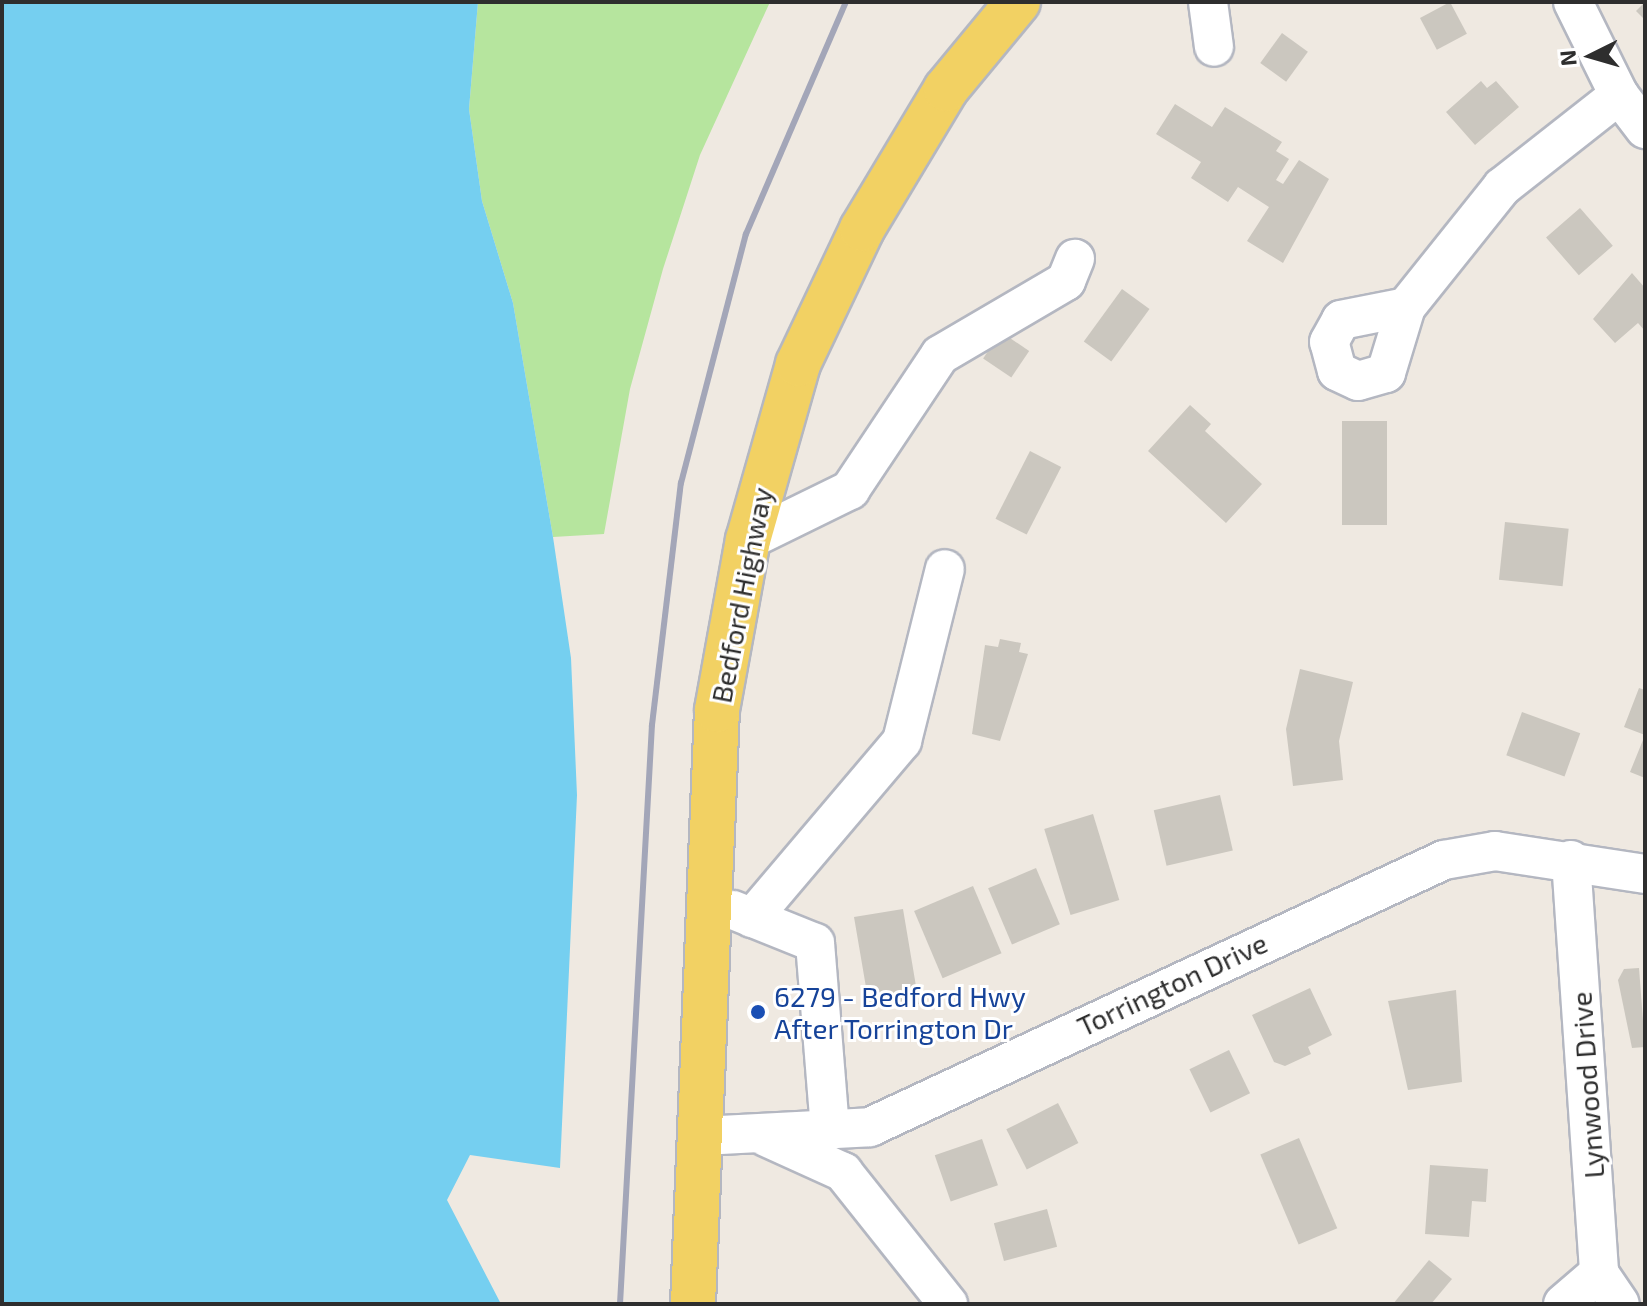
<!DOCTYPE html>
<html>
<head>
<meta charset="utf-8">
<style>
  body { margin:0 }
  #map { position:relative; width:1647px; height:1306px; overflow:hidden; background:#efe9e1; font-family:"Exo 2",sans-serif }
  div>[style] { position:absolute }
  .green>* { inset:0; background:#b6e59e }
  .water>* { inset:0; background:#75cff0 }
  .building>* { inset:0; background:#cbc7bf; transform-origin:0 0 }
  .roads { filter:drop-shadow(2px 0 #b4b7c1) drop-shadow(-2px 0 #b4b7c1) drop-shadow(0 2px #b4b7c1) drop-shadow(0 -2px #b4b7c1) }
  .minor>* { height:38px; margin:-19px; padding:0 19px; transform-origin:19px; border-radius:19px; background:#fff }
  .major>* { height:44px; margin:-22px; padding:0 22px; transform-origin:22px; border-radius:22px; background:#f2d163 }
  .rail>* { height:6px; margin:-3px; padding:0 3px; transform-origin:3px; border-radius:3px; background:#a3a6b8 }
  .dots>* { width:22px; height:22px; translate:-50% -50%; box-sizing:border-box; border:4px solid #fff; border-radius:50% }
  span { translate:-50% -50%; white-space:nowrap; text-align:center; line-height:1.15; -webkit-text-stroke:6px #fff; paint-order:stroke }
  .street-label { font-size:28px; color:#2e2e2e }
  .transit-label { font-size:28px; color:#164399 }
  .left { translate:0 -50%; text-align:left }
  .frame { position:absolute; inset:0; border:4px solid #2e2e2e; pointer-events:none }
  .north { position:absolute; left:1551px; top:16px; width:80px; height:80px; -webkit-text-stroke:6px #fff; paint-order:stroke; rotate:265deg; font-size:22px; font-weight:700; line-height:32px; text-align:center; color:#2e2e2e }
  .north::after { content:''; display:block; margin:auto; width:28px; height:36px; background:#2e2e2e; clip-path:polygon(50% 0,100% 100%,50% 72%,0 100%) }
</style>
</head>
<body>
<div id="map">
  <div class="green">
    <div style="clip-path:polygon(478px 2px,770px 2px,700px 155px,663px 269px,630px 389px,604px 534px,553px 537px,513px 303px,482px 201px,469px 109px)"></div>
  </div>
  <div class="water">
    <div style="clip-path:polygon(2px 2px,478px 2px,469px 109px,482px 201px,513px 303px,553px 537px,571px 658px,577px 795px,560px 1168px,470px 1155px,447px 1200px,501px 1304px,2px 1304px)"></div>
  </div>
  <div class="building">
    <div style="left:1450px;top:2px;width:36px;height:34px;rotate:62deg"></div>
    <div style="clip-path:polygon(1645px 2px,1645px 20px,1636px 11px)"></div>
    <div style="left:1282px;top:33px;width:32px;height:37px;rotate:36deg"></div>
    <div style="clip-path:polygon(1481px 81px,1487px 88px,1496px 81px,1519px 107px,1475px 145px,1446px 112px)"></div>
    <div style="clip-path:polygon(1175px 104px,1212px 127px,1225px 107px,1282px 142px,1276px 151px,1289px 159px,1276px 180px,1283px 184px,1299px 160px,1329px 179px,1283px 263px,1247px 241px,1269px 207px,1238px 187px,1228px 202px,1191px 178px,1201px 162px,1156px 134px)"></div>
    <div style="left:1580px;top:208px;width:50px;height:45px;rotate:49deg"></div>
    <div style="clip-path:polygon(1632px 273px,1645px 288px,1645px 331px,1638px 323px,1615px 343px,1593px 319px)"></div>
    <div style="left:1122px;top:289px;width:34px;height:65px;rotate:36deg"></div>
    <div style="left:1001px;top:332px;width:34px;height:32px;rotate:34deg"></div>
    <div style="clip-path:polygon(1190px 405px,1211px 424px,1205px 431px,1262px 484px,1226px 523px,1148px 451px)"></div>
    <div style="left:1387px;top:421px;width:104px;height:45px;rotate:90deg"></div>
    <div style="left:1030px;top:451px;width:35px;height:76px;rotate:27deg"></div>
    <div style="left:1505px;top:522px;width:64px;height:58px;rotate:6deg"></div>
    <div style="clip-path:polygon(1000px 639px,1021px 643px,1019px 652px,1028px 654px,1000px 741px,972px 734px,985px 645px,998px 647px)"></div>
    <div style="clip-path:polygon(1300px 669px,1353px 682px,1339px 741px,1343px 780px,1293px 786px,1286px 729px)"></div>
    <div style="clip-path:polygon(1639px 688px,1645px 690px,1645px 778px,1630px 772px,1645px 735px,1624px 727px)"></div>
    <div style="left:1522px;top:712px;width:62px;height:46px;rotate:20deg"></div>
    <div style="left:1220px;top:795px;width:57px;height:68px;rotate:77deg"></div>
    <div style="left:1093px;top:814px;width:90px;height:51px;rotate:73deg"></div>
    <div style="left:1036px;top:868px;width:61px;height:52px;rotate:67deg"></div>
    <div style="left:973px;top:886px;width:73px;height:64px;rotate:67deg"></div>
    <div style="clip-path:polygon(903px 909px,919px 1004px,885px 1009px,883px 997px,868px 999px,854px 917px)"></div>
    <div style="clip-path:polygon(1639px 968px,1645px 1047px,1632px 1048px,1618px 980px,1624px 969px)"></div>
    <div style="clip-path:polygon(1310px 988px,1332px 1035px,1308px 1047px,1311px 1054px,1285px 1066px,1274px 1062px,1252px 1015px)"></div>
    <div style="clip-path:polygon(1456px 990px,1462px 1082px,1408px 1090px,1388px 1001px)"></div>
    <div style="left:1229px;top:1050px;width:48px;height:44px;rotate:64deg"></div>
    <div style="left:1058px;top:1103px;width:45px;height:58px;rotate:63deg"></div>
    <div style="left:1299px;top:1138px;width:98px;height:42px;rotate:67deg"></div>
    <div style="left:982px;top:1139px;width:49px;height:50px;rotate:71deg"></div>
    <div style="clip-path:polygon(1430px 1165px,1488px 1169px,1486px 1202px,1472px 1201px,1469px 1237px,1425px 1234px)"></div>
    <div style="left:1047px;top:1209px;width:39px;height:55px;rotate:75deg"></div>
    <div style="clip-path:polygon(1429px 1260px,1452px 1279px,1431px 1304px,1393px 1304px)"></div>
  </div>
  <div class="roads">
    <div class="minor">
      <div style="left:1208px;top:2px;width:45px;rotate:82.4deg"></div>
      <div style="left:1573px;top:2px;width:104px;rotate:63.7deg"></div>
      <div style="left:1619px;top:95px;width:43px;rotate:52.6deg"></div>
      <div style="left:1406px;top:307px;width:69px;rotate:106.9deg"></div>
      <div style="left:1386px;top:373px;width:29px;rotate:164deg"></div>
      <div style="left:1358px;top:381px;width:23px;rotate:-155deg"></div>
      <div style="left:1337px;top:371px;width:30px;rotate:-105deg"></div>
      <div style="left:1329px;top:342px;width:25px;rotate:-61deg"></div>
      <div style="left:1341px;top:320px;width:66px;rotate:-11.3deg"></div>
      <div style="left:1406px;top:307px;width:154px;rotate:-51.3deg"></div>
      <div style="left:1502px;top:187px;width:149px;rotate:-38.2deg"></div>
      <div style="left:748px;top:540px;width:114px;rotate:-26.1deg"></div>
      <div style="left:850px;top:490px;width:162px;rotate:-56.3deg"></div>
      <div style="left:940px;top:355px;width:146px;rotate:-30.4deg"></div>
      <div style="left:1066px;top:281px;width:24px;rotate:-68deg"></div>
      <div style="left:1571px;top:860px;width:414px;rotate:86.1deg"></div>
      <div style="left:1599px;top:1273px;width:37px;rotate:56deg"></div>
      <div style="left:733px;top:910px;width:88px;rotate:21.9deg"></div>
      <div style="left:815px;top:943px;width:188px;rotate:85.4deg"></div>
      <div style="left:752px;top:918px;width:232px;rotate:-49.7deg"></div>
      <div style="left:902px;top:741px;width:177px;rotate:-76deg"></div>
      <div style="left:701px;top:1136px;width:169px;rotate:-3deg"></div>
      <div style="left:870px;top:1127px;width:633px;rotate:-24.95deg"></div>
      <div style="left:1444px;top:860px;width:52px;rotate:-10deg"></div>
      <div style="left:1495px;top:851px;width:152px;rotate:8.7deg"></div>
      <div style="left:766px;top:1137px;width:85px;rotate:24.4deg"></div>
      <div style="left:843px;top:1172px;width:169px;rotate:51.5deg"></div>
      <div style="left:1563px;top:1304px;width:48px;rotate:-40.7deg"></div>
    </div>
    <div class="major">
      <div style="left:693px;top:1304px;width:594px;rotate:-87.69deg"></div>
      <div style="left:717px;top:710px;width:173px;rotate:-79.7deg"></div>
      <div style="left:748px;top:540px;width:183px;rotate:-74.1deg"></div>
      <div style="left:798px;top:364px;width:149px;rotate:-64.6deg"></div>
      <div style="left:862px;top:229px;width:163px;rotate:-59deg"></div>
      <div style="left:946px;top:89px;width:113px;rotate:-50.4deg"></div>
    </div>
  </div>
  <div class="rail">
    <div style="left:620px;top:1304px;width:580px;rotate:-86.84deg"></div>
    <div style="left:652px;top:725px;width:244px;rotate:-83.2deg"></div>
    <div style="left:681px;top:483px;width:257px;rotate:-75.4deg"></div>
    <div style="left:746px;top:234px;width:253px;rotate:-66.7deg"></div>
  </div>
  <div class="dots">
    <div style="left:758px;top:1012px;background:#1a4fb4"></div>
  </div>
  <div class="street-label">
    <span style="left:741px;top:595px;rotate:-79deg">Bedford Highway</span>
    <span style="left:1172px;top:984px;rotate:-25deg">Torrington Drive</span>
    <span style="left:1587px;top:1085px;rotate:-94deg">Lynwood Drive</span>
  </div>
  <div class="transit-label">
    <span class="left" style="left:774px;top:1012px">6279 - Bedford Hwy<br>After Torrington Dr</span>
  </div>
  <div class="frame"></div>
  <div class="north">N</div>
</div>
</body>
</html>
